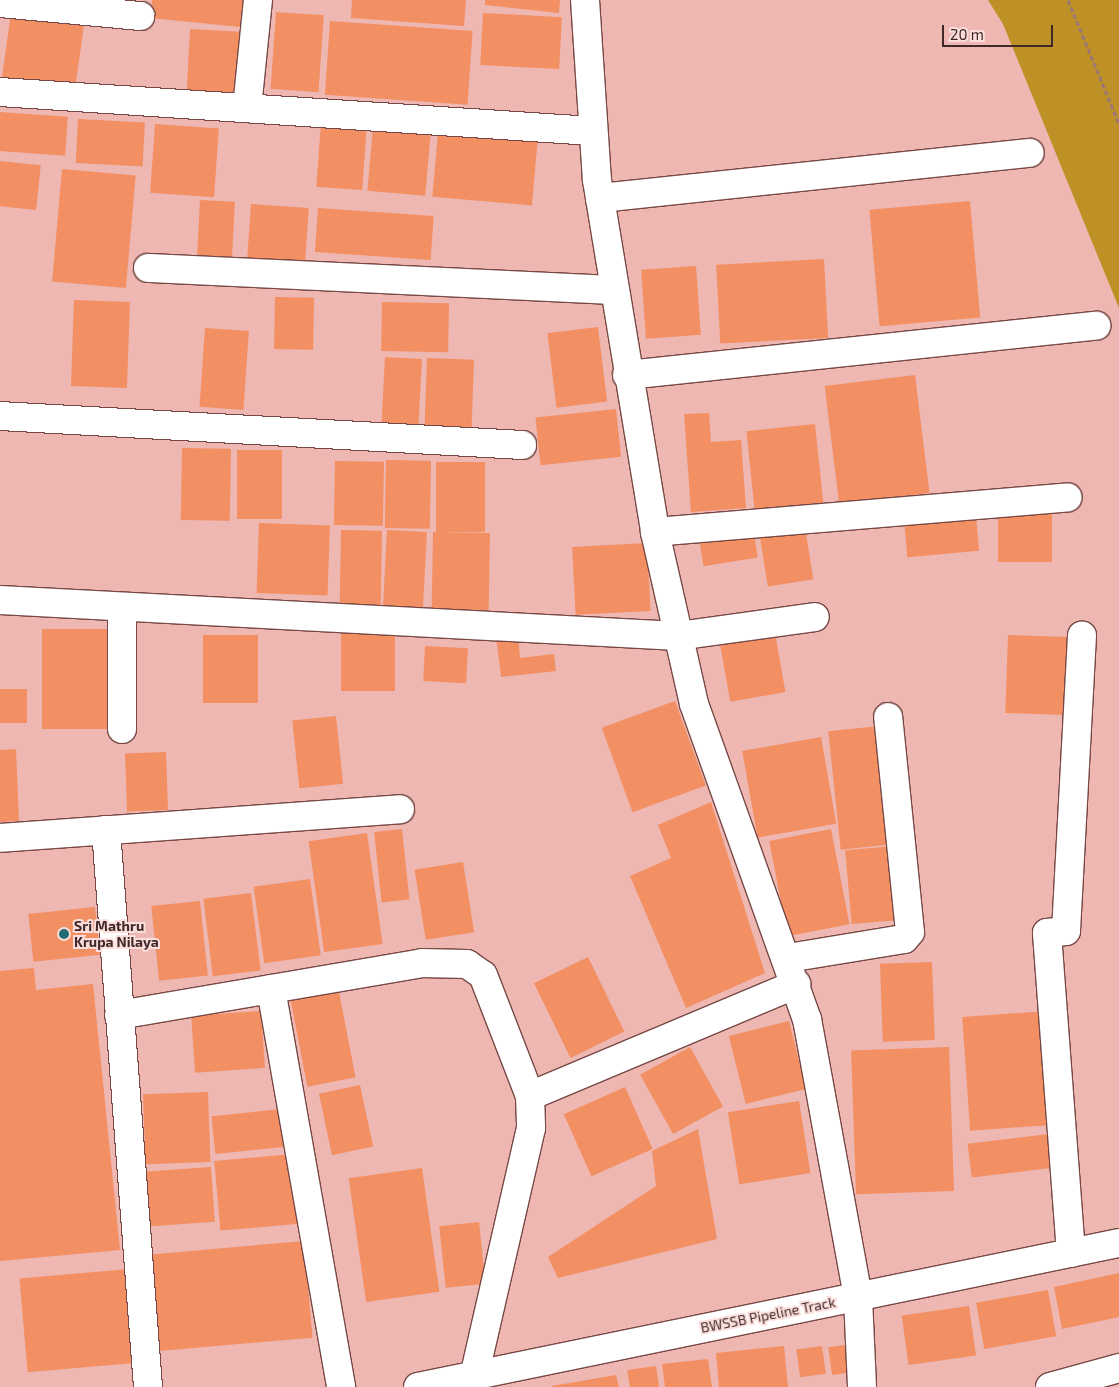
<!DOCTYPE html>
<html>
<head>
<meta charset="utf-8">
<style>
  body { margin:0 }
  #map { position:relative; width:1119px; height:1387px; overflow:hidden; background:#eeb7b2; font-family:"Exo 2",sans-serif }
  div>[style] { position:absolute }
  .green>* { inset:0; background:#be9126 }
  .building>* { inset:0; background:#f28f63; transform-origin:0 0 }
  .path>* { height:3px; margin-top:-1.5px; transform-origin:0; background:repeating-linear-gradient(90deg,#9e7773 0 5px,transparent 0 7.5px) }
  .roads { filter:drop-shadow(1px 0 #774845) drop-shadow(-1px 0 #774845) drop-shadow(0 1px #774845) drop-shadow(0 -1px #774845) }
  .minor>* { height:28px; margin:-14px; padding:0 14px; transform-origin:14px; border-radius:14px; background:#fff }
  .major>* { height:28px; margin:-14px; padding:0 14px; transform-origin:14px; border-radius:14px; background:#fff }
  .dots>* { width:14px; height:14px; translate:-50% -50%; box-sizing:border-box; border:2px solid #fcdfdc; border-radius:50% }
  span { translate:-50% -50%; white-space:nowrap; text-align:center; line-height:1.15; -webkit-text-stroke:4px #fcdfdc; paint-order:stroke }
  .poi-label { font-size:14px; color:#3e2928; font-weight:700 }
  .left { translate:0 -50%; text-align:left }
  .street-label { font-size:14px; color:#3e2928 }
  .scale { position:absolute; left:942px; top:25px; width:111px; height:22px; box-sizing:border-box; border:2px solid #3e2928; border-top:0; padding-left:6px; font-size:15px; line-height:18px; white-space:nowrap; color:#3e2928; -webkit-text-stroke:4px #fcdfdc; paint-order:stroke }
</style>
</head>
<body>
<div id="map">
  <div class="green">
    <div style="clip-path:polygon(988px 0,1119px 0,1119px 308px,1003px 24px)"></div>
  </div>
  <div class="building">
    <div style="clip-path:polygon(152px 0,243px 0,240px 27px,150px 18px)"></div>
    <div style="clip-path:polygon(352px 0,466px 0,464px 26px,351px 18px)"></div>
    <div style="clip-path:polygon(485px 0,560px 0,559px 13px,485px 5px)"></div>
    <div style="left:12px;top:6px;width:74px;height:73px;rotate:8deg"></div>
    <div style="left:276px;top:12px;width:48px;height:77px;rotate:4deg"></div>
    <div style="left:483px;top:13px;width:79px;height:52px;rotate:3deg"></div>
    <div style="left:330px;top:21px;width:143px;height:74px;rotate:4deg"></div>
    <div style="left:190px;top:29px;width:51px;height:65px;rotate:3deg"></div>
    <div style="left:0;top:112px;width:68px;height:39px;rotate:4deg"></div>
    <div style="left:78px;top:119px;width:67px;height:44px;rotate:3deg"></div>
    <div style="left:321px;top:121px;width:46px;height:66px;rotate:4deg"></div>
    <div style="left:155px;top:124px;width:64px;height:69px;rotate:4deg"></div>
    <div style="left:373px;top:127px;width:58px;height:64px;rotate:5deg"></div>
    <div style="left:438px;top:132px;width:100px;height:65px;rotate:5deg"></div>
    <div style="left:0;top:161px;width:41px;height:45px;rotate:6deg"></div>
    <div style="left:62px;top:169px;width:74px;height:113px;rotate:5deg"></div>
    <div style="left:200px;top:200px;width:35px;height:64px;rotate:3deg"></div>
    <div style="left:970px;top:201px;width:117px;height:101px;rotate:85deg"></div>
    <div style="left:251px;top:204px;width:58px;height:57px;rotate:4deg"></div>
    <div style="left:318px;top:208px;width:116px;height:44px;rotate:4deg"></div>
    <div style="left:824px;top:259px;width:79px;height:108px;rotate:87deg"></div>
    <div style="left:696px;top:266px;width:69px;height:55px;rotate:86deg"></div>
    <div style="left:275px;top:297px;width:39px;height:52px;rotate:1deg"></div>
    <div style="left:74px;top:300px;width:56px;height:86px;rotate:2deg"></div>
    <div style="left:382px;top:302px;width:67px;height:49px;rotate:1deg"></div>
    <div style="left:598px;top:327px;width:75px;height:51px;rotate:83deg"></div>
    <div style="left:205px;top:328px;width:44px;height:79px;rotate:4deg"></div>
    <div style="left:385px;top:357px;width:37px;height:70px;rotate:3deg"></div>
    <div style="left:427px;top:358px;width:47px;height:72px;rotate:2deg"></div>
    <div style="left:915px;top:375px;width:119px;height:91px;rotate:83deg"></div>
    <div style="left:616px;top:409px;width:48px;height:81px;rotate:84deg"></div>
    <div style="clip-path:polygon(709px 413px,711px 442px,741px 440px,746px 508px,691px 512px,684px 414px)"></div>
    <div style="left:815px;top:424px;width:83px;height:69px;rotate:84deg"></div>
    <div style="left:182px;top:448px;width:49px;height:72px;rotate:1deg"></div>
    <div style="left:237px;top:450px;width:45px;height:69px"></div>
    <div style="left:386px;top:460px;width:45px;height:68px;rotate:1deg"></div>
    <div style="left:335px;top:461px;width:49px;height:64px;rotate:1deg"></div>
    <div style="left:436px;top:462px;width:49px;height:70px"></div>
    <div style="left:998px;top:507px;width:54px;height:55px"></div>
    <div style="left:976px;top:516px;width:35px;height:72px;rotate:85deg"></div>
    <div style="left:259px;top:523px;width:71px;height:70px;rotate:2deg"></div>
    <div style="left:753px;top:527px;width:31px;height:55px;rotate:81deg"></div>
    <div style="left:805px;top:527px;width:53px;height:46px;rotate:81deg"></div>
    <div style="left:341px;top:530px;width:41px;height:79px;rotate:1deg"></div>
    <div style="left:387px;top:530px;width:40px;height:77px;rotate:3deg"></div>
    <div style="left:433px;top:532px;width:57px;height:77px;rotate:1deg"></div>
    <div style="left:647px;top:543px;width:68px;height:75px;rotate:87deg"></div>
    <div style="left:341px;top:628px;width:54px;height:63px"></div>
    <div style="left:42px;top:629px;width:67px;height:100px"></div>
    <div style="left:775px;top:633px;width:60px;height:56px;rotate:80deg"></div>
    <div style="clip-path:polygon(518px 634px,520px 658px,554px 654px,556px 671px,501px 677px,496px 636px)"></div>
    <div style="left:203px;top:635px;width:55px;height:68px"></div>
    <div style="left:1008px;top:635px;width:67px;height:78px;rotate:2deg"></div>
    <div style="left:425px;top:646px;width:43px;height:35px;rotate:3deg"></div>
    <div style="left:0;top:689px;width:27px;height:34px"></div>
    <div style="left:675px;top:701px;width:90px;height:78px;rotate:70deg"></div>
    <div style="left:336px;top:716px;width:68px;height:44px;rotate:84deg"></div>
    <div style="left:879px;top:726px;width:119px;height:51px;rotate:84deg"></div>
    <div style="left:821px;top:737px;width:88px;height:80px;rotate:80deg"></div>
    <div style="clip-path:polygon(16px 749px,19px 821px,0 822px,0 750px)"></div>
    <div style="left:166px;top:752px;width:58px;height:41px;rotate:88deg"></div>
    <div style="clip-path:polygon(711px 802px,765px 973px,686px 1008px,630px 876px,671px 858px,658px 825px)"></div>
    <div style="left:402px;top:829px;width:71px;height:28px;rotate:84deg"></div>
    <div style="left:831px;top:829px;width:97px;height:63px;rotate:79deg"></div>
    <div style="left:367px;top:833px;width:112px;height:59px;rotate:82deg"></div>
    <div style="left:895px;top:846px;width:74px;height:50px;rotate:85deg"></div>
    <div style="left:463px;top:862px;width:71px;height:49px;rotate:81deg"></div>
    <div style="left:310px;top:879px;width:77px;height:57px;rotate:82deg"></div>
    <div style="left:251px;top:893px;width:78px;height:48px;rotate:83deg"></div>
    <div style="left:200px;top:901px;width:75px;height:49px;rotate:84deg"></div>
    <div style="left:95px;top:907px;width:48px;height:67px;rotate:84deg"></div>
    <div style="left:588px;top:957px;width:83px;height:60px;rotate:64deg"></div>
    <div style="left:932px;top:962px;width:78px;height:52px;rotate:88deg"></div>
    <div style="clip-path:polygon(34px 968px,36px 990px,93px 984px,120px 1250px,0 1261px,0 971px)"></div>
    <div style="left:338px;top:987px;width:92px;height:49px;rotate:79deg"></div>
    <div style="left:261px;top:1011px;width:57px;height:70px;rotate:86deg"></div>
    <div style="left:1047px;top:1011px;width:114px;height:85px;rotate:86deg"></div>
    <div style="left:789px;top:1021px;width:70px;height:62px;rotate:76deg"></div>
    <div style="left:690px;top:1047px;width:68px;height:57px;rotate:61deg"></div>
    <div style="left:949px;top:1047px;width:144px;height:98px;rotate:88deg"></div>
    <div style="left:360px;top:1085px;width:63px;height:42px;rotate:78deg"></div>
    <div style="left:625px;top:1087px;width:68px;height:67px;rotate:66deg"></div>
    <div style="left:208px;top:1092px;width:70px;height:65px;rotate:88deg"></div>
    <div style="left:799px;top:1101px;width:73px;height:72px;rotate:81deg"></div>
    <div style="left:281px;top:1109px;width:38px;height:70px;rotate:84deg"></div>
    <div style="clip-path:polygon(698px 1129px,717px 1239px,558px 1278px,548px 1257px,656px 1186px,652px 1151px)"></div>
    <div style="left:1048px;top:1134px;width:34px;height:81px;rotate:83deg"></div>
    <div style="left:293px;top:1154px;width:70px;height:79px;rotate:85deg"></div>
    <div style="left:211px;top:1167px;width:55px;height:71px;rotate:86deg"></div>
    <div style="left:422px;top:1168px;width:125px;height:74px;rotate:82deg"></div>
    <div style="left:479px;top:1222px;width:62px;height:40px;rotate:84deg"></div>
    <div style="left:304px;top:1241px;width:97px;height:154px;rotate:85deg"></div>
    <div style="left:129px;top:1269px;width:94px;height:110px;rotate:85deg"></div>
    <div style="clip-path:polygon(1119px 1273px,1119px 1317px,1062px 1329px,1054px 1287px)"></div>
    <div style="left:1048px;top:1290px;width:47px;height:73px;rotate:80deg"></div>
    <div style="left:969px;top:1306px;width:50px;height:68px;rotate:82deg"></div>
    <div style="left:851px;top:1344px;width:28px;height:23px;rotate:82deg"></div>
    <div style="clip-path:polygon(784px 1346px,788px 1387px,719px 1387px,716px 1353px)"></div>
    <div style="left:822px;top:1346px;width:28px;height:26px;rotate:82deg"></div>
    <div style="clip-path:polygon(708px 1359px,712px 1387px,665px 1387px,662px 1364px)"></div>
    <div style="clip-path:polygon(656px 1366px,659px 1387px,630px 1387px,627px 1370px)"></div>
    <div style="clip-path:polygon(616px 1375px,619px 1387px,552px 1387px,552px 1386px)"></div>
  </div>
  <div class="path">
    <div style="left:1068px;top:0;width:134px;rotate:67.6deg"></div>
  </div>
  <div class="roads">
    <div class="minor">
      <div style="left:585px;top:0;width:180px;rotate:86.2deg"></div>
      <div style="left:597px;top:180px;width:357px;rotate:80.6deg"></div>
      <div style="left:655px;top:532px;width:176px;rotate:77.2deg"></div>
      <div style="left:694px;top:704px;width:335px;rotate:70.3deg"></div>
      <div style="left:807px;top:1019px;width:284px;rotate:79.6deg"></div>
      <div style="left:858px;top:1298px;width:89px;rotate:87.4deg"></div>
      <div style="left:0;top:3px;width:141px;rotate:5.3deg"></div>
      <div style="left:0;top:92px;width:593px;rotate:3.77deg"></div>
      <div style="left:247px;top:108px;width:109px;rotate:-84.2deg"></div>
      <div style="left:600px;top:198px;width:432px;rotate:-6deg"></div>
      <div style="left:148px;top:268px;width:467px;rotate:2.7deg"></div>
      <div style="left:627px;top:375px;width:472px;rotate:-6deg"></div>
      <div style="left:0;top:416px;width:523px;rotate:3.18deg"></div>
      <div style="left:655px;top:532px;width:414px;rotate:-4.8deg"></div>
      <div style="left:0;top:600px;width:679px;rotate:3.04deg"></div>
      <div style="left:678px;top:636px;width:138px;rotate:-7.9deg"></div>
      <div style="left:122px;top:607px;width:122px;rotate:90deg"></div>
      <div style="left:106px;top:830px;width:559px;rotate:85.69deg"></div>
      <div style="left:0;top:838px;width:401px;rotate:-4.1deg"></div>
      <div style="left:788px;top:958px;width:118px;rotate:-9.3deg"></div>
      <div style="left:904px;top:939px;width:9px;rotate:-49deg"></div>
      <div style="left:910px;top:932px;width:216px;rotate:-95.8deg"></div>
      <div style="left:271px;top:989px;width:404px;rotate:80deg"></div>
      <div style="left:119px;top:1015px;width:307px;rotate:-9.7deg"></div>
      <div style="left:422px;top:963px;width:45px;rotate:1.3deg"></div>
      <div style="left:467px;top:964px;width:19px;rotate:35deg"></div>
      <div style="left:483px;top:975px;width:130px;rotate:68.8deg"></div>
      <div style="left:530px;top:1096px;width:32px;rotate:88deg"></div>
      <div style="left:531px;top:1128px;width:251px;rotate:102.9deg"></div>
      <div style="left:530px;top:1096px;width:289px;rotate:-22.8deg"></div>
      <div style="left:1071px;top:1253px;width:321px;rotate:-94.3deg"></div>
      <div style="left:1047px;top:933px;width:19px;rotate:-6deg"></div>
      <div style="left:1066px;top:931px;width:296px;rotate:-86.9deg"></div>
      <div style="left:418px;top:1387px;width:716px;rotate:-11.61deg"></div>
    </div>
    <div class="major">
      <div style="left:1050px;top:1387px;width:72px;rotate:-15.4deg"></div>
    </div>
  </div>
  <div class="dots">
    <div style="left:64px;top:934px;background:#226d74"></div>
  </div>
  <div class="poi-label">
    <span class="left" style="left:74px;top:934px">Sri Mathru<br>Krupa Nilaya</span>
  </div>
  <div class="street-label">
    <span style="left:768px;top:1315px;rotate:-11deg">BWSSB Pipeline Track</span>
  </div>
  <div class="scale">20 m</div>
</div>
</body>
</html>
